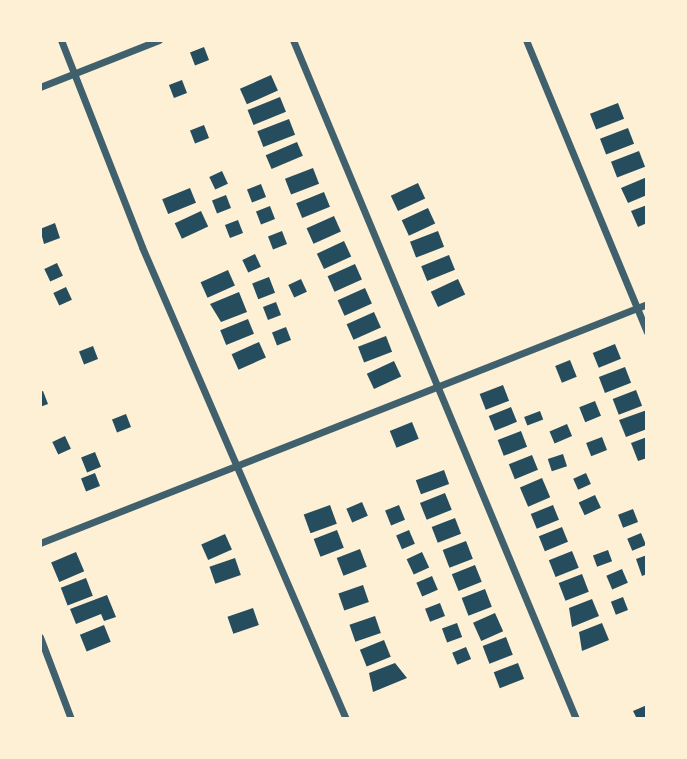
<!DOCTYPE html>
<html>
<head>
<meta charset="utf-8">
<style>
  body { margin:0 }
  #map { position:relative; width:687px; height:759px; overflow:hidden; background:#fdf0d5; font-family:"DM Sans",sans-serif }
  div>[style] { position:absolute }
  .building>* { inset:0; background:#264d5e; transform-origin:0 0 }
  .minor>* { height:7px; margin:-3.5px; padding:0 3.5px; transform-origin:3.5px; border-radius:3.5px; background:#3f606c }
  span { translate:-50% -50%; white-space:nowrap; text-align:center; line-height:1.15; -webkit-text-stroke:5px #fdf0d5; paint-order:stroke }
  .frame { position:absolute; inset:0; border:42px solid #fdf0d5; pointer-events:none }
</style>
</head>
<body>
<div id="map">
  <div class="building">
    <div style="left:204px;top:47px;width:14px;height:15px;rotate:69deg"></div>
    <div style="left:271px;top:75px;width:17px;height:34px;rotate:66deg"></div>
    <div style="left:182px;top:80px;width:14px;height:14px;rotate:69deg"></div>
    <div style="left:280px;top:97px;width:16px;height:35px;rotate:68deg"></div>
    <div style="left:618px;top:103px;width:17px;height:30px;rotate:69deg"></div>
    <div style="left:289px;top:119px;width:17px;height:34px;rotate:69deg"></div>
    <div style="left:204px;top:125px;width:14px;height:15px;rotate:69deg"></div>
    <div style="left:628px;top:128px;width:17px;height:30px;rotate:69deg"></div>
    <div style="left:297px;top:142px;width:15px;height:34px;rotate:67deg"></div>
    <div style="left:639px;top:151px;width:17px;height:30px;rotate:69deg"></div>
    <div style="left:313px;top:168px;width:17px;height:30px;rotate:69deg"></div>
    <div style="left:222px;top:171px;width:14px;height:14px;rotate:65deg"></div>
    <div style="clip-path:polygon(647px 177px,647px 195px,628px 203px,621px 188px)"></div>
    <div style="left:418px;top:183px;width:17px;height:30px;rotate:65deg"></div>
    <div style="left:261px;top:184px;width:14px;height:15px;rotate:69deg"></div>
    <div style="left:190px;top:188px;width:16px;height:30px;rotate:68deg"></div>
    <div style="left:324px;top:192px;width:16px;height:30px;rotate:68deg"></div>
    <div style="left:226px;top:195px;width:14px;height:15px;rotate:69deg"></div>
    <div style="clip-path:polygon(647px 205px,647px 223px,638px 227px,631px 211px)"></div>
    <div style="left:270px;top:206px;width:14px;height:15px;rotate:69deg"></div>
    <div style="left:428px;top:208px;width:17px;height:29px;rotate:65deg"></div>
    <div style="left:201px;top:211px;width:17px;height:29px;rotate:65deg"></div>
    <div style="left:334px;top:216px;width:17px;height:30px;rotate:66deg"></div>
    <div style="left:238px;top:220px;width:14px;height:14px;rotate:69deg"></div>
    <div style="clip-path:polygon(55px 223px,60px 238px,44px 244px,40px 229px)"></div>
    <div style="left:282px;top:231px;width:14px;height:15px;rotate:69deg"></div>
    <div style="left:438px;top:231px;width:17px;height:30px;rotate:69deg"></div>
    <div style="left:344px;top:241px;width:17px;height:30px;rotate:65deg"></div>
    <div style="left:255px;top:254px;width:14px;height:14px;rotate:65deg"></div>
    <div style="left:449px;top:255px;width:16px;height:30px;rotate:68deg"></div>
    <div style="left:57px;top:263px;width:14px;height:14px;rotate:65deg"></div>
    <div style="left:355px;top:264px;width:17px;height:30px;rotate:66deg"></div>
    <div style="left:228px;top:270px;width:17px;height:30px;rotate:66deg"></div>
    <div style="left:269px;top:277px;width:17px;height:18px;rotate:69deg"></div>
    <div style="left:301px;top:279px;width:14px;height:14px;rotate:65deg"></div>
    <div style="left:458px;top:279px;width:17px;height:30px;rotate:65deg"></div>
    <div style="left:66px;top:287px;width:14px;height:14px;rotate:65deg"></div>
    <div style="left:365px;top:288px;width:17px;height:30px;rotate:66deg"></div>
    <div style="clip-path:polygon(239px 292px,247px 312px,221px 322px,210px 304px)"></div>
    <div style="left:276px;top:302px;width:14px;height:14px;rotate:69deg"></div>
    <div style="left:374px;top:312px;width:17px;height:30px;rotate:66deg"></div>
    <div style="left:248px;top:319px;width:16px;height:30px;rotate:68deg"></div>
    <div style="left:286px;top:327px;width:14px;height:15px;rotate:69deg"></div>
    <div style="left:386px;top:336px;width:17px;height:30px;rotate:69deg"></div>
    <div style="left:259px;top:342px;width:17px;height:30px;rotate:66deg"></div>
    <div style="left:615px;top:344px;width:16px;height:24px;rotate:68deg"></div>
    <div style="left:93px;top:346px;width:14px;height:15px;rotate:69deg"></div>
    <div style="left:570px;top:360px;width:18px;height:16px;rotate:68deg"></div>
    <div style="left:394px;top:361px;width:17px;height:30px;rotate:65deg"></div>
    <div style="left:625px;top:367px;width:17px;height:28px;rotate:69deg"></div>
    <div style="left:503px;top:385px;width:17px;height:25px;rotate:69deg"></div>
    <div style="left:636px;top:390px;width:17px;height:25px;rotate:69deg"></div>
    <div style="clip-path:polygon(43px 391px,48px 404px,40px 407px,40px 392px)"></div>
    <div style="left:595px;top:401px;width:16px;height:17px;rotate:68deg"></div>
    <div style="left:511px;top:407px;width:16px;height:24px;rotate:68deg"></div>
    <div style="clip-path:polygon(647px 410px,647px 429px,626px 437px,619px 420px)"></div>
    <div style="left:540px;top:411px;width:9px;height:17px;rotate:69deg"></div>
    <div style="left:126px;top:414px;width:14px;height:15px;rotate:69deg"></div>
    <div style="left:412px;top:422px;width:18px;height:24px;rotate:68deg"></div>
    <div style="left:567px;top:424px;width:13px;height:19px;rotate:67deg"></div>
    <div style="left:521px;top:431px;width:17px;height:25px;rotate:69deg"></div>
    <div style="left:65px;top:436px;width:14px;height:14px;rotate:65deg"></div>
    <div style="left:602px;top:437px;width:14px;height:17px;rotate:69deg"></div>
    <div style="clip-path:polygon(647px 437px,647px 458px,638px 461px,631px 443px)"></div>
    <div style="left:95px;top:452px;width:16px;height:15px;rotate:68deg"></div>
    <div style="left:563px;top:454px;width:13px;height:16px;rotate:72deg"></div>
    <div style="left:532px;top:455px;width:16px;height:25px;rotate:68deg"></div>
    <div style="left:444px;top:470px;width:15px;height:30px;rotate:70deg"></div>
    <div style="left:95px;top:473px;width:14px;height:15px;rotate:69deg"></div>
    <div style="left:586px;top:473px;width:12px;height:14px;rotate:66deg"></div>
    <div style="left:542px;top:478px;width:21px;height:24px;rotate:67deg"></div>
    <div style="left:445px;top:493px;width:18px;height:27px;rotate:68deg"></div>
    <div style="left:595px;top:495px;width:14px;height:18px;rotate:65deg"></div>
    <div style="left:362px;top:502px;width:15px;height:17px;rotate:67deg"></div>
    <div style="left:330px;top:505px;width:20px;height:28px;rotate:70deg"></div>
    <div style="left:399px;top:505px;width:16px;height:15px;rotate:68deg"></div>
    <div style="left:553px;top:505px;width:16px;height:24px;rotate:68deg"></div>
    <div style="left:633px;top:509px;width:14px;height:16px;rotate:69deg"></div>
    <div style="left:455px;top:518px;width:17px;height:25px;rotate:69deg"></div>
    <div style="left:562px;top:527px;width:16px;height:25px;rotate:68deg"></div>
    <div style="left:337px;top:530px;width:19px;height:25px;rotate:69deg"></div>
    <div style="left:409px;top:530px;width:15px;height:14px;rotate:67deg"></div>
    <div style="left:641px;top:533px;width:13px;height:15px;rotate:67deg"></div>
    <div style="left:225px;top:534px;width:17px;height:26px;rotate:66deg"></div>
    <div style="left:466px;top:541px;width:19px;height:25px;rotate:69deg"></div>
    <div style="left:360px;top:549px;width:19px;height:25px;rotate:69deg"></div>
    <div style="left:608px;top:550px;width:12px;height:16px;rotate:70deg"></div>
    <div style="left:572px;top:551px;width:18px;height:25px;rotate:68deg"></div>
    <div style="left:76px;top:552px;width:21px;height:27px;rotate:67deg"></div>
    <div style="left:422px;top:552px;width:17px;height:17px;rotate:65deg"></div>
    <div style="clip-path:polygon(647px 555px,647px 574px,642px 576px,636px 559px)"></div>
    <div style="left:235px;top:558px;width:18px;height:27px;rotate:71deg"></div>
    <div style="left:475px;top:565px;width:18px;height:25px;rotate:68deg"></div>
    <div style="left:622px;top:569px;width:15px;height:17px;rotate:67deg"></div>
    <div style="left:582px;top:574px;width:19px;height:25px;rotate:69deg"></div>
    <div style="left:432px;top:576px;width:15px;height:17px;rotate:67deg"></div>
    <div style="left:86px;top:578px;width:19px;height:27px;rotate:69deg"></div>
    <div style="left:363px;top:585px;width:18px;height:26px;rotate:71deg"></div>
    <div style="left:485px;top:589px;width:19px;height:25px;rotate:69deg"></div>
    <div style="clip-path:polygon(107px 595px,116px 617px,104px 621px,101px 614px,76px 624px,70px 609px)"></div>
    <div style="left:623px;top:597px;width:14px;height:13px;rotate:69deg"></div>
    <div style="clip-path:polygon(592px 599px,599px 616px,572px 627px,569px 608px)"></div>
    <div style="left:440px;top:603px;width:14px;height:16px;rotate:69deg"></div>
    <div style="left:253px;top:608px;width:18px;height:27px;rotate:71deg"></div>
    <div style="left:495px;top:613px;width:20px;height:24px;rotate:66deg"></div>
    <div style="left:375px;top:616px;width:18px;height:27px;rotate:71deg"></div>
    <div style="left:457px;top:623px;width:15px;height:16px;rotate:70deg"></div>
    <div style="clip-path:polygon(602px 623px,609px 640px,582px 651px,579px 632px)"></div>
    <div style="left:104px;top:625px;width:18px;height:26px;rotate:68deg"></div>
    <div style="left:506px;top:637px;width:19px;height:25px;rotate:69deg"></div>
    <div style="left:384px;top:640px;width:18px;height:26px;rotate:68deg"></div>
    <div style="left:466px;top:647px;width:13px;height:15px;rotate:67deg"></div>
    <div style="clip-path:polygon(395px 663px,407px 678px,373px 692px,369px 673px)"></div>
    <div style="left:518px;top:663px;width:17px;height:26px;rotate:69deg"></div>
    <div style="clip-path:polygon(647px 705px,647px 719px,637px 719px,633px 711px)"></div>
  </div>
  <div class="minor">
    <div style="left:61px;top:40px;width:222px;rotate:68.6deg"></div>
    <div style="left:142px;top:247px;width:514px;rotate:66.63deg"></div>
    <div style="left:293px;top:40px;width:736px;rotate:67.37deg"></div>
    <div style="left:526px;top:40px;width:316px;rotate:67.5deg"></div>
    <div style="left:40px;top:87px;width:128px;rotate:-21.6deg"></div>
    <div style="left:40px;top:543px;width:652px;rotate:-21.49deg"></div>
    <div style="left:40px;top:637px;width:88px;rotate:69.3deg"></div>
  </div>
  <div class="frame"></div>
</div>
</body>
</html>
